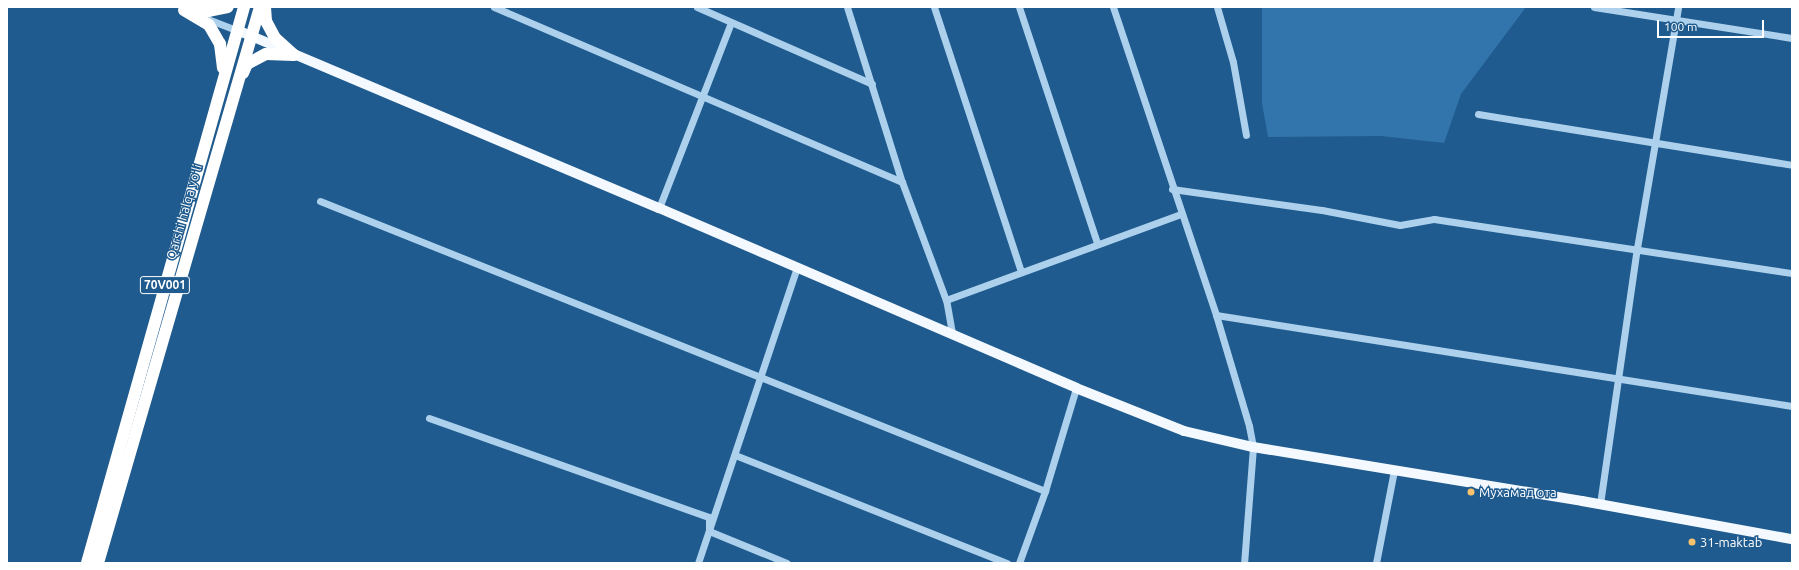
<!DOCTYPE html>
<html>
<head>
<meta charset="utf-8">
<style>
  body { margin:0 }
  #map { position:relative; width:1799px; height:570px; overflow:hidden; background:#1f5b8e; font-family:Ubuntu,sans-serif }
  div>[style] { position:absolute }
  .green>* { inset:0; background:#3275ac }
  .minor>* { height:7px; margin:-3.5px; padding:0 3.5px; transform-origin:3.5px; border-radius:3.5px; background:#add1ed }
  .major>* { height:10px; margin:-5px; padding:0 5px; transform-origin:5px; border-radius:5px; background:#f3f9ff }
  .highway>* { height:12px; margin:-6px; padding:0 6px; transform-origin:6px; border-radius:6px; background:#fff }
  .dots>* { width:11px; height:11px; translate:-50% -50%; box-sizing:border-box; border:2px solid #1f5b8e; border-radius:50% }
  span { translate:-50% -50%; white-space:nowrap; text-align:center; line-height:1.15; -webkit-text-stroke:3px #1f5b8e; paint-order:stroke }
  .shield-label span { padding:1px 3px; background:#1f5b8e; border:1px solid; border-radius:3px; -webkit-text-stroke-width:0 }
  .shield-label { font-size:12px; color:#fff; font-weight:700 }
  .street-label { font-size:13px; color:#fff }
  .poi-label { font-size:13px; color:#fff }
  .left { translate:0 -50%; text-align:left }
  .frame { position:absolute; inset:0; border:8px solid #fff; pointer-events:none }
  .scale { position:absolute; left:1657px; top:20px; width:107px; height:18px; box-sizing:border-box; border:2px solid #fff; border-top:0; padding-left:5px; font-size:12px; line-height:14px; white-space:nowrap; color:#fff; -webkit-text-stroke:3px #1f5b8e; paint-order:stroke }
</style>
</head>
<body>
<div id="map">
  <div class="green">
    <div style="clip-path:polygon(1262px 7px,1526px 7px,1461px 94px,1444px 143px,1381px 136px,1268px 137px,1262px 103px)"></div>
  </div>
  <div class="minor">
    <div style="left:494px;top:7px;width:444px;rotate:23.2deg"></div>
    <div style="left:697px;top:7px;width:191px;rotate:23.7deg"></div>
    <div style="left:847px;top:7px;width:183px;rotate:72.6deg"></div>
    <div style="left:902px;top:182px;width:126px;rotate:69.6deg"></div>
    <div style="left:934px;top:7px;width:278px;rotate:71.8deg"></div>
    <div style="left:1019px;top:7px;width:249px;rotate:71.7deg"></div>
    <div style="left:1113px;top:7px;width:325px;rotate:71.5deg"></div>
    <div style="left:1216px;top:315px;width:116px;rotate:73.4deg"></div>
    <div style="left:1249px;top:426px;width:21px;rotate:79deg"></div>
    <div style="left:1253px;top:447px;width:116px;rotate:94.4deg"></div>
    <div style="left:1217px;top:7px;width:57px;rotate:73.8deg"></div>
    <div style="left:1233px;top:62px;width:74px;rotate:79.9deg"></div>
    <div style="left:1594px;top:7px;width:200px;rotate:8.9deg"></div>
    <div style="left:205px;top:18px;width:34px;rotate:21deg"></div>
    <div style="left:1478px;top:114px;width:318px;rotate:9.2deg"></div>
    <div style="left:1172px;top:189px;width:151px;rotate:8deg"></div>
    <div style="left:1322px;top:210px;width:79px;rotate:10.9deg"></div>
    <div style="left:1400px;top:225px;width:35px;rotate:-10deg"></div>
    <div style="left:1434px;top:219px;width:362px;rotate:8.6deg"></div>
    <div style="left:320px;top:201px;width:781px;rotate:21.8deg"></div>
    <div style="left:659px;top:208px;width:199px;rotate:-68.8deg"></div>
    <div style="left:1216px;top:315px;width:583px;rotate:8.98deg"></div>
    <div style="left:952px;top:333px;width:34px;rotate:-100deg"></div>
    <div style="left:946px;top:300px;width:250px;rotate:-20.1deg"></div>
    <div style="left:429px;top:418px;width:297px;rotate:19.5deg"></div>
    <div style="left:709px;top:517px;width:14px;rotate:90deg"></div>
    <div style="left:709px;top:531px;width:84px;rotate:22.3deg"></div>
    <div style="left:735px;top:455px;width:293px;rotate:21.7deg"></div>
    <div style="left:1600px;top:504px;width:259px;rotate:-81.8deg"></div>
    <div style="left:1637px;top:248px;width:244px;rotate:-80.3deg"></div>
    <div style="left:698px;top:563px;width:312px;rotate:-71.5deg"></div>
    <div style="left:1019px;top:563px;width:77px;rotate:-70.1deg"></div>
    <div style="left:1045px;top:491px;width:108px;rotate:-73.2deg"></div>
    <div style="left:1376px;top:563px;width:95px;rotate:-79deg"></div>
  </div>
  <div class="major">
    <div style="left:237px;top:30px;width:458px;rotate:22.9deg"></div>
    <div style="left:659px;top:208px;width:454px;rotate:23.3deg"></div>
    <div style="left:1076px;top:388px;width:116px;rotate:21.7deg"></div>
    <div style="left:1184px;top:431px;width:71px;rotate:13.1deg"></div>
    <div style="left:1253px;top:447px;width:333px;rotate:9.3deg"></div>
    <div style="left:1582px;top:501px;width:213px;rotate:10.3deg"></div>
  </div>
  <div class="highway">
    <div style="left:265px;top:7px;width:14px;rotate:86deg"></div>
    <div style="left:266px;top:21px;width:19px;rotate:62deg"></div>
    <div style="left:275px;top:38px;width:25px;rotate:42deg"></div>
    <div style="left:184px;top:10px;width:29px;rotate:31deg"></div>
    <div style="left:209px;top:25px;width:22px;rotate:60deg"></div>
    <div style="left:220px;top:44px;width:24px;rotate:83deg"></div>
    <div style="left:185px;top:10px;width:24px;rotate:2deg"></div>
    <div style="left:209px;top:11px;width:19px;rotate:-12deg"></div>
    <div style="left:243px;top:73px;width:10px;rotate:-66deg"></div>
    <div style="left:247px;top:64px;width:21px;rotate:-28deg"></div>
    <div style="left:266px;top:54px;width:28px;rotate:2deg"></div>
    <div style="left:87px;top:563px;width:578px;rotate:-74.23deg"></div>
    <div style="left:98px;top:563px;width:579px;rotate:-73.76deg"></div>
  </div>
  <div class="dots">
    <div style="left:1471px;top:492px;background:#fbc36d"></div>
    <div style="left:1692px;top:542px;background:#fbc36d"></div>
  </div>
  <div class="shield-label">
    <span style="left:165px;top:285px">70V001</span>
  </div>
  <div class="street-label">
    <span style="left:184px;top:212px;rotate:-74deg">Qarshi halqa yoʻli</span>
  </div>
  <div class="poi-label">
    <span class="left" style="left:1479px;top:492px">Мухамад ота</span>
    <span class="left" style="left:1700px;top:542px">31-maktab</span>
  </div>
  <div class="frame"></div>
  <div class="scale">100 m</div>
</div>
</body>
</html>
